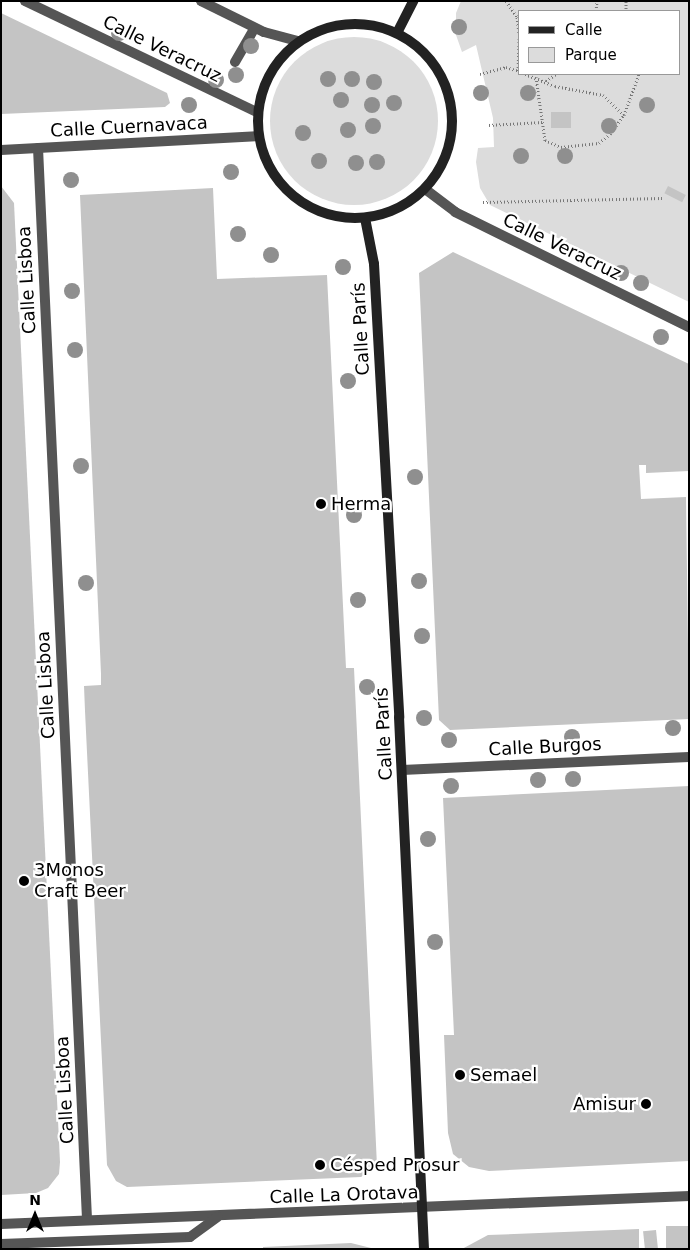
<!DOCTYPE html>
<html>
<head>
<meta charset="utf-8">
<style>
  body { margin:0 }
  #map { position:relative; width:690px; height:1250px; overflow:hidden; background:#fff; font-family:"DejaVu Sans",sans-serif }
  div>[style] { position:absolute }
  .green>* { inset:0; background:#dcdcdc }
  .round { border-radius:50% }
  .building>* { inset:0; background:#c4c4c4; transform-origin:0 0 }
  .path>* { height:3px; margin-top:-1.5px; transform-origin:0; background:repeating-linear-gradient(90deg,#777 0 1px,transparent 0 3.5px) }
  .lane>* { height:10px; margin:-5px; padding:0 5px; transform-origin:5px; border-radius:5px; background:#555 }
  .street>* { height:10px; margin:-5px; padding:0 5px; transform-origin:5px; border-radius:5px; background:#555 }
  .secondary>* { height:10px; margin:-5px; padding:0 5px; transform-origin:5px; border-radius:5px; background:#222 }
  .secondary>.ring { margin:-5px; padding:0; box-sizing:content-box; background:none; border:10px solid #222; border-radius:50% }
  .trees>* { width:16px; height:16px; margin:-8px; border-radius:50%; background:#8f8f8f }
  .dots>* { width:14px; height:14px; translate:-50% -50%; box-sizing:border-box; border:2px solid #fff; border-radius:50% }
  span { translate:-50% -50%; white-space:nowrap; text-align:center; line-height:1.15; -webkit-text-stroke:4.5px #fff; paint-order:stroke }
  .street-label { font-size:18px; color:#000 }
  .poi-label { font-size:18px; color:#000 }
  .left { translate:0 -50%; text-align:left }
  .right { translate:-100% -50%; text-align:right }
  .frame { position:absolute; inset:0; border:2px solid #000; pointer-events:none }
  .legend { position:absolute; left:518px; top:10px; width:162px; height:65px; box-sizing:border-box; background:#fff; border:1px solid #999; margin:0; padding:6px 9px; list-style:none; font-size:15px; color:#000 }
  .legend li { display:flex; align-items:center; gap:10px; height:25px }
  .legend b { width:25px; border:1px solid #999 }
  .north { position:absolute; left:10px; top:1190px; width:50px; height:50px; -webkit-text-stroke:4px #fff; paint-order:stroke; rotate:0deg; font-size:14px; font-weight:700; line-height:20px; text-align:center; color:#000 }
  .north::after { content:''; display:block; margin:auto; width:18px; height:22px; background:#000; clip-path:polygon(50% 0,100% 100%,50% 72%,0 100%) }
</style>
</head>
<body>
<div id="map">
  <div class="green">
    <div style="clip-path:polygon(evenodd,461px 1px,689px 1px,689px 302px,490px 205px,480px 188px,476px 162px,478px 148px,494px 147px,493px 118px,476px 45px,462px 52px,456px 35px,456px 13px,461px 1px,519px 11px,679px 11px,679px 74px,519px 74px,519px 11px)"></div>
    <div class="round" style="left:270px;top:37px;width:168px;height:168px"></div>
  </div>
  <div class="building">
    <div style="clip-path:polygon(1px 13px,167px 93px,170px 103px,165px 107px,1px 114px)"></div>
    <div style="left:551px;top:112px;width:20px;height:16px"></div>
    <div style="clip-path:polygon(1px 186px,14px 203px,60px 1162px,59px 1174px,48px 1188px,36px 1193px,1px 1195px)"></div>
    <div style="left:668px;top:186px;width:20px;height:8px;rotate:27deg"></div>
    <div style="clip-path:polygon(213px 188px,217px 279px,327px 275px,346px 668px,354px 668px,377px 1166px,361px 1177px,127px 1187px,116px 1181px,107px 1165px,85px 711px,84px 686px,101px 685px,101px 674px,80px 195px)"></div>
    <div style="clip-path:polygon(453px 252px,689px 364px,689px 471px,646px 473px,646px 465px,639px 465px,641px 499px,686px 497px,689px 719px,450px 730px,439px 720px,419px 273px)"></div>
    <div style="clip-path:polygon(689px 786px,689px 1161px,489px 1171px,469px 1167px,453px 1154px,448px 1133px,444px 1035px,454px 1035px,443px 798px)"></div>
    <div style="left:689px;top:1226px;width:23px;height:23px;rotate:90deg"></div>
    <div style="clip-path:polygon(639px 1229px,639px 1249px,462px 1249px,488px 1235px)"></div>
    <div style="left:656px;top:1230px;width:19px;height:13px;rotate:84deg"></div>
    <div style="clip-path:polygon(351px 1243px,375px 1249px,263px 1249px,263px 1247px)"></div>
  </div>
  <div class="path">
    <div style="left:506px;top:1px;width:19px;rotate:55deg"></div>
    <div style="left:517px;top:17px;width:17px;rotate:83deg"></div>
    <div style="left:626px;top:1px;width:10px;rotate:90deg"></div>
    <div style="left:596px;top:11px;width:10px;rotate:-84deg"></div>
    <div style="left:518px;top:71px;width:33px;rotate:-88deg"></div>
    <div style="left:480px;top:74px;width:27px;rotate:-15deg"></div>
    <div style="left:506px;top:67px;width:14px;rotate:17deg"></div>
    <div style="left:525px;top:74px;width:32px;rotate:22deg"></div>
    <div style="left:555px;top:86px;width:49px;rotate:10.6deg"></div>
    <div style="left:603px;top:95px;width:29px;rotate:44deg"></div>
    <div style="left:536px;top:77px;width:64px;rotate:81.9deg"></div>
    <div style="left:545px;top:140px;width:17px;rotate:24deg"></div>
    <div style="left:561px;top:147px;width:38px;rotate:-6deg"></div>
    <div style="left:599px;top:143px;width:14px;rotate:-39deg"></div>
    <div style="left:610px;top:134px;width:24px;rotate:-54deg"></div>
    <div style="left:624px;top:115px;width:44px;rotate:-69.9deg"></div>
    <div style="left:546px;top:81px;width:12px;rotate:-35deg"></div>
    <div style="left:489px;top:125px;width:54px;rotate:-3.2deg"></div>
    <div style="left:483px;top:202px;width:179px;rotate:-1.3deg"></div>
  </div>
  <div class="lane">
    <div style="left:235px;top:62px;width:39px;rotate:-60deg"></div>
  </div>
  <div class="street">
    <div style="left:25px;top:1px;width:257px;rotate:25.6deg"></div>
    <div style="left:201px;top:1px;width:70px;rotate:26.2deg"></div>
    <div style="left:264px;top:32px;width:35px;rotate:15deg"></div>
    <div style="left:38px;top:148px;width:1073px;rotate:87.38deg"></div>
    <div style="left:1px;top:150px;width:257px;rotate:-3.1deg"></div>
    <div style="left:425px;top:189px;width:38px;rotate:37deg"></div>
    <div style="left:455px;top:212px;width:261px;rotate:26.2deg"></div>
    <div style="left:402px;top:770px;width:287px;rotate:-2.6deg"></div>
    <div style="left:1px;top:1224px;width:689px;rotate:-2.33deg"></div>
    <div style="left:1px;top:1244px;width:189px;rotate:-2.1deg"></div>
    <div style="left:190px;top:1237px;width:34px;rotate:-36deg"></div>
  </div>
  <div class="secondary">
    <div class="ring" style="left:258px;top:24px;width:184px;height:184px"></div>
    <div style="left:397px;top:33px;width:36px;rotate:-63deg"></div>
    <div style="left:365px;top:218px;width:47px;rotate:78.9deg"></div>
    <div style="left:374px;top:264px;width:454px;rotate:86.8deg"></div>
    <div style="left:399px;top:717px;width:533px;rotate:87.31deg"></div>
  </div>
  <div class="trees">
    <div style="left:459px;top:27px"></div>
    <div style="left:119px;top:33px"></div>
    <div style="left:251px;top:46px"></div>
    <div style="left:236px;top:75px"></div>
    <div style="left:328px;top:79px"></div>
    <div style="left:352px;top:79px"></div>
    <div style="left:216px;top:80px"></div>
    <div style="left:374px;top:82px"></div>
    <div style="left:481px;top:93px"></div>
    <div style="left:528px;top:93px"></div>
    <div style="left:341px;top:100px"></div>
    <div style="left:394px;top:103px"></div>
    <div style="left:189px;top:105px"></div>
    <div style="left:372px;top:105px"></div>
    <div style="left:647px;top:105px"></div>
    <div style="left:373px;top:126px"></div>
    <div style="left:609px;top:126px"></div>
    <div style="left:348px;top:130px"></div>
    <div style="left:303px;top:133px"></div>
    <div style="left:521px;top:156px"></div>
    <div style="left:565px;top:156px"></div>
    <div style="left:319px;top:161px"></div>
    <div style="left:377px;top:162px"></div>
    <div style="left:356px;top:163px"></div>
    <div style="left:231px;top:172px"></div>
    <div style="left:71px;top:180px"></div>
    <div style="left:238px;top:234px"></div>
    <div style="left:271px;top:255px"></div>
    <div style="left:343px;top:267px"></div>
    <div style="left:621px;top:273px"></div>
    <div style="left:641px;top:283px"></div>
    <div style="left:72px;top:291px"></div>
    <div style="left:661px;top:337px"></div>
    <div style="left:75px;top:350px"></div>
    <div style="left:348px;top:381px"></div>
    <div style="left:81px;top:466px"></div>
    <div style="left:415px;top:477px"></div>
    <div style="left:354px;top:515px"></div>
    <div style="left:419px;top:581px"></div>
    <div style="left:86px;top:583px"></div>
    <div style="left:358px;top:600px"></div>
    <div style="left:422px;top:636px"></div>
    <div style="left:367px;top:687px"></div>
    <div style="left:424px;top:718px"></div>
    <div style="left:673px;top:728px"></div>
    <div style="left:572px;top:737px"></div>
    <div style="left:449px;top:740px"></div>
    <div style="left:573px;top:779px"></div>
    <div style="left:538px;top:780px"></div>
    <div style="left:451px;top:786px"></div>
    <div style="left:428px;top:839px"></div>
    <div style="left:435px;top:942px"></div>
  </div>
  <div class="dots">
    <div style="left:321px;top:504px;background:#000"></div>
    <div style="left:24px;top:881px;background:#000"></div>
    <div style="left:460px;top:1075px;background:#000"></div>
    <div style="left:646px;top:1104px;background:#000"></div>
    <div style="left:320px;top:1165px;background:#000"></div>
  </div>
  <div class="street-label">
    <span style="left:162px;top:49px;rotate:26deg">Calle Veracruz</span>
    <span style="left:129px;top:127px;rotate:-3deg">Calle Cuernavaca</span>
    <span style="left:562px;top:247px;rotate:26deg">Calle Veracruz</span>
    <span style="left:27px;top:280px;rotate:-93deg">Calle Lisboa</span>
    <span style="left:361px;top:329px;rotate:-93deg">Calle París</span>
    <span style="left:46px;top:685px;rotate:-93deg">Calle Lisboa</span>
    <span style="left:384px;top:734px;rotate:-93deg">Calle París</span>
    <span style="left:545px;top:747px;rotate:-3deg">Calle Burgos</span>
    <span style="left:65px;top:1090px;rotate:-93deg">Calle Lisboa</span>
    <span style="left:344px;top:1195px;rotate:-2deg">Calle La Orotava</span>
  </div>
  <div class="poi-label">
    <span class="left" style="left:331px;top:504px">Herma</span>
    <span class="left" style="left:34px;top:881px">3Monos<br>Craft Beer</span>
    <span class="left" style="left:470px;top:1075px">Semael</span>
    <span class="right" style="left:636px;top:1104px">Amisur</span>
    <span class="left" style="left:330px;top:1165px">Césped Prosur</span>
  </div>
  <div class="frame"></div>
  <ul class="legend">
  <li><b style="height:6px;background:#222"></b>Calle</li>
  <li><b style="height:14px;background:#dcdcdc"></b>Parque</li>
  </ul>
  <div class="north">N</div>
</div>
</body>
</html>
